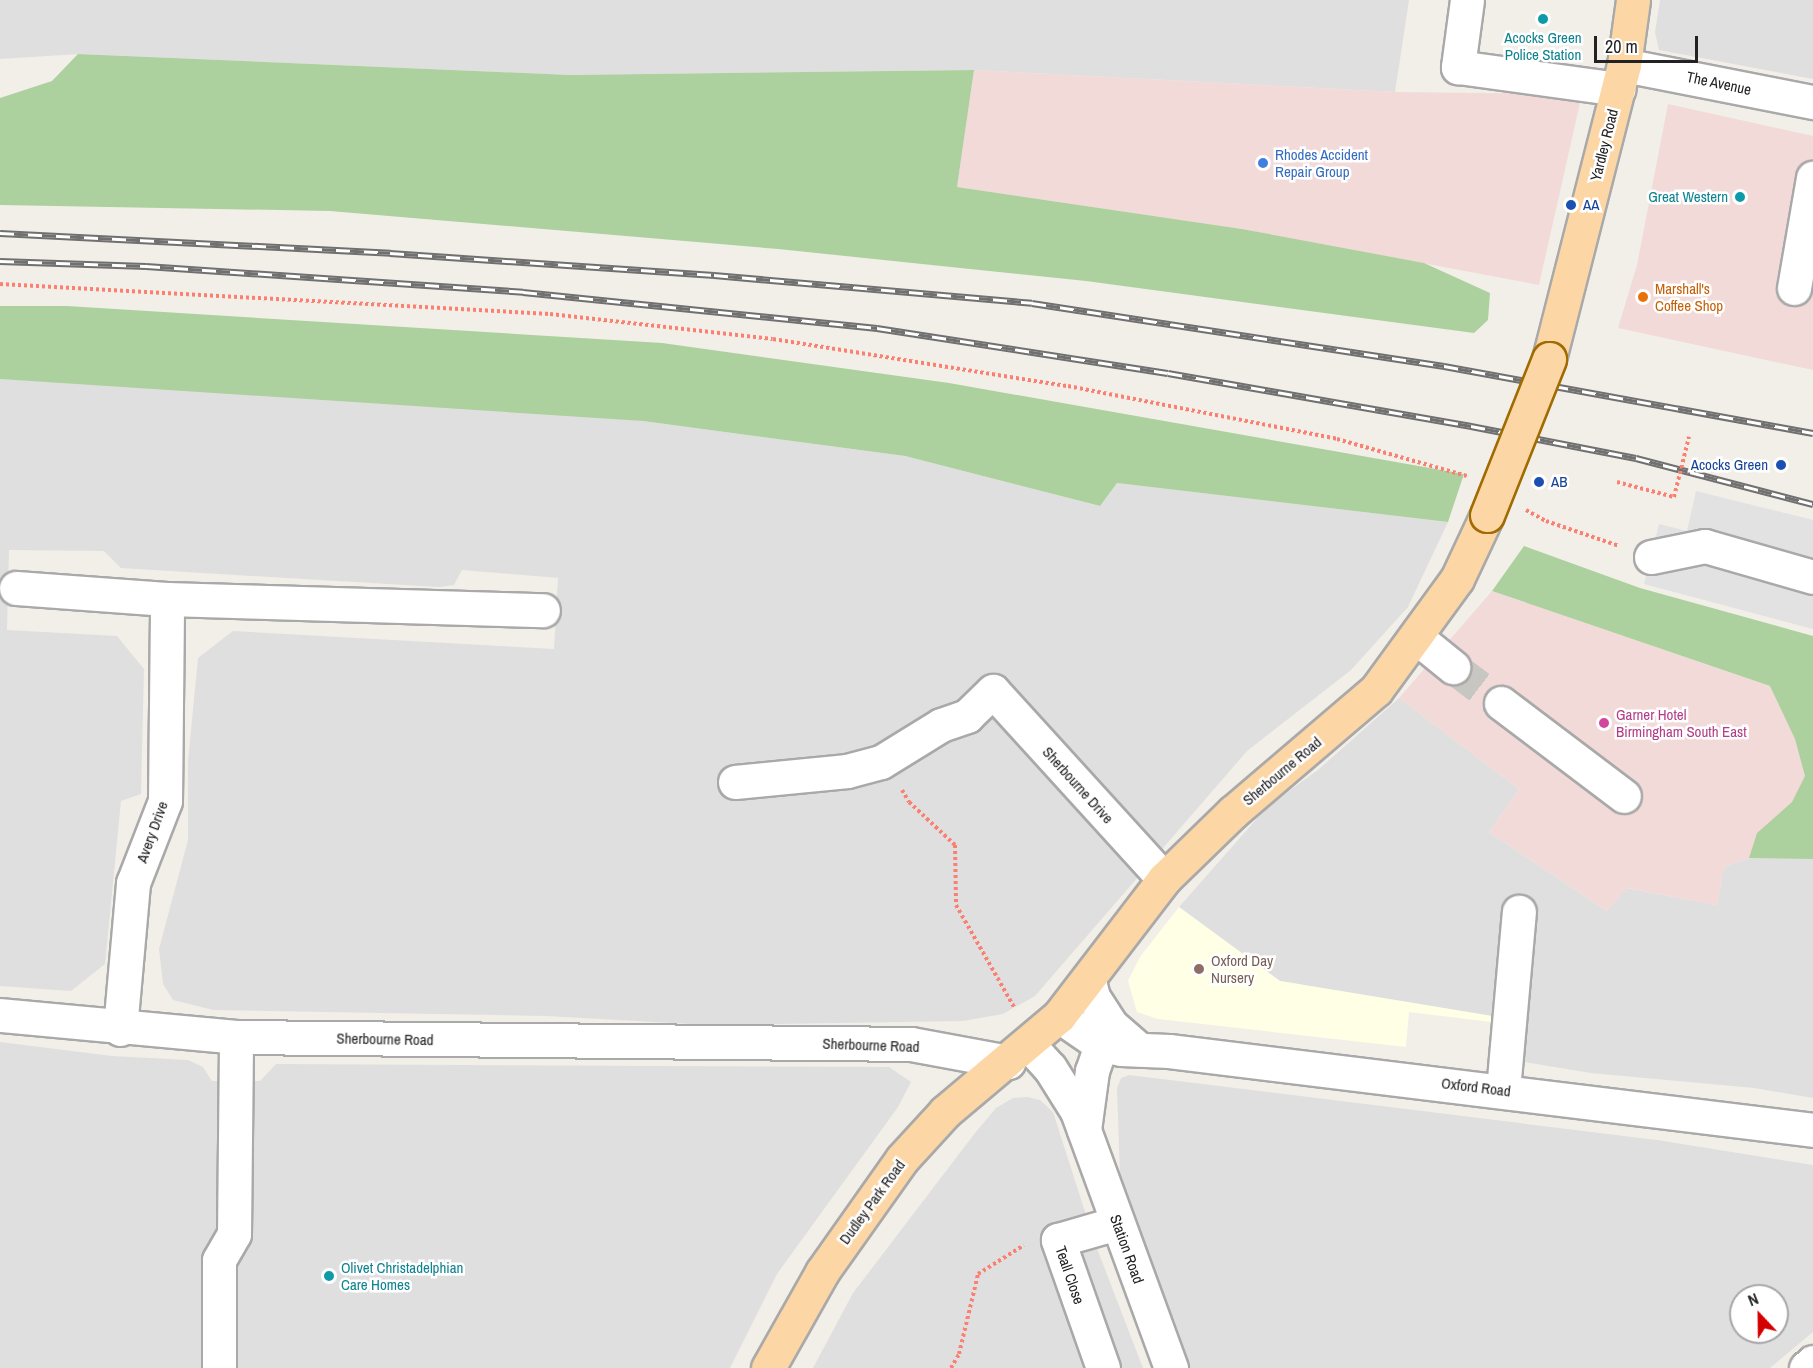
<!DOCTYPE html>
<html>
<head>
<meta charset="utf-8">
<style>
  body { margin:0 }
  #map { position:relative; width:1813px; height:1368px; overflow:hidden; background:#f2efe9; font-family:"Archivo Narrow",sans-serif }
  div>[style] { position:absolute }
  .residential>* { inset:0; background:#e0dfdf }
  .commercial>* { inset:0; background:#f2dad9 }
  .education>* { inset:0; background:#ffffe5 }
  .forest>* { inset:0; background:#add19e }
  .parking>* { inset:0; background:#e2e2e2 }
  .minor-tunnel>* { height:33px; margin-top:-16.5px; transform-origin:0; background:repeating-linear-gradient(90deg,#c8c6c1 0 33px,transparent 0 49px) }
  .path>* { height:4px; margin-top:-2px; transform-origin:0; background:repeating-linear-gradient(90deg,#fa8072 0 3px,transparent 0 6px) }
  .roads { filter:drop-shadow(2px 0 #a9a9a9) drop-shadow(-2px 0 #a9a9a9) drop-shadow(0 2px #a9a9a9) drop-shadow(0 -2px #a9a9a9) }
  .minor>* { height:33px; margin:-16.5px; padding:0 16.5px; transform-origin:16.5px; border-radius:16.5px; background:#fff }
  .major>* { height:33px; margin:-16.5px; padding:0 16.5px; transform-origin:16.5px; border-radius:16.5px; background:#fcd6a4 }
  .rail>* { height:7px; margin-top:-3.5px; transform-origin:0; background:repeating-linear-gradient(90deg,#fff 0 14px,#707070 0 28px); box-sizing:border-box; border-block:2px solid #707070 }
  .path-bridge>* { height:4px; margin-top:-2px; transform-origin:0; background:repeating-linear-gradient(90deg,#fa8072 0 3px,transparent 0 6px) }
  .bridges { filter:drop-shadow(2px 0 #a06b00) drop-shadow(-2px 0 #a06b00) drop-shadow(0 2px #a06b00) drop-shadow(0 -2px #a06b00) }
  .major-bridge>* { height:33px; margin:-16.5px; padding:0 16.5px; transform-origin:16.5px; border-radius:16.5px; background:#fcd6a4 }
  .dots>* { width:16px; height:16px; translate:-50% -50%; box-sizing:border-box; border:3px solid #fff; border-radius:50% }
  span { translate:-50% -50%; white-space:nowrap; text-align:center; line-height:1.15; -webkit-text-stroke:5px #fff; paint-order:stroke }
  .culture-label { font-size:15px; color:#0d838f }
  .right { translate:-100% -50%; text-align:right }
  .left { translate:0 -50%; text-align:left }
  .street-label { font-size:15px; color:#222 }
  .shop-label { font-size:15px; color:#366cbe }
  .transit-label { font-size:15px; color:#164399 }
  .food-label { font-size:15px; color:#c56008 }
  .hotel-label { font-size:15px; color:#b23c85 }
  .education-label { font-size:15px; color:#785e54 }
  .north { position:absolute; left:1729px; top:1284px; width:60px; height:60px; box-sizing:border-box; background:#fff; border:2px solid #a7a7a7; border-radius:50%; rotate:338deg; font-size:16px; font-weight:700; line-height:24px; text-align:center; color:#222 }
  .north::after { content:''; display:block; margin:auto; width:21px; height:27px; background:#d40000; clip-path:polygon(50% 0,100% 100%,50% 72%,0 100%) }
  .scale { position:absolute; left:1594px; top:36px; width:104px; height:27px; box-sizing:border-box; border:3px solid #222; border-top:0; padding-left:8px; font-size:18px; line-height:21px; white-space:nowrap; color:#222; -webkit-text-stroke:4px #fff; paint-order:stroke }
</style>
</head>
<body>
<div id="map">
  <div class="residential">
    <div style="clip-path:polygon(0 0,1409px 0,1395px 92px,974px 70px,570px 75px,79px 54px,0 59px)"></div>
    <div style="clip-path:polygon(1660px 0,1813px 0,1813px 79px,1659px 50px,1655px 32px)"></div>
    <div style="clip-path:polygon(0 379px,318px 394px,643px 421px,905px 456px,1099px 506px,1117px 483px,1448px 522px,1408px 607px,1351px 670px,1247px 751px,1035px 996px,1003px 1014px,963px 1021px,709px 1025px,546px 1016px,213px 1010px,173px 1000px,163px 984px,159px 949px,188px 840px,188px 761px,198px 658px,233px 631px,554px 649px,558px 578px,462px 570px,454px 585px,440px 587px,303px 579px,121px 568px,104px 551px,9px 550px,7px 630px,117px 636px,144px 669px,141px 794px,121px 801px,105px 964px,71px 991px,0 986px)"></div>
    <div style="clip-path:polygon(1399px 698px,1519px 789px,1489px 832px,1607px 911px,1626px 888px,1717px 905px,1724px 867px,1749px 858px,1813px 859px,1813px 1098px,1754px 1088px,1591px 1073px,1488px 1056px,1492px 1016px,1280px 981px,1179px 907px,1268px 806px,1318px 770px)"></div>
    <div style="clip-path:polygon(0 1042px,112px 1056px,188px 1060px,203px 1067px,212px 1081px,260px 1081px,276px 1064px,889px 1067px,911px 1082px,898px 1107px,777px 1274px,730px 1368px,0 1368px)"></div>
    <div style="clip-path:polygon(evenodd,1129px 1075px,1657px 1140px,1813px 1165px,1813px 1332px,1770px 1368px,1189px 1368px,1120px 1177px,1117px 1088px,1121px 1078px,1129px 1075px,1741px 1296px,1777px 1296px,1777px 1332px,1741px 1332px,1741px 1296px)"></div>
    <div style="clip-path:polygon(1027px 1097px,1040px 1100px,1053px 1112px,1096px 1246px,1143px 1368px,813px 1368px,853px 1293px,975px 1133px,996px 1108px,1013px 1098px)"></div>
  </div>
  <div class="commercial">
    <div style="clip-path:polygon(974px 70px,1395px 92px,1582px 94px,1539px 285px,1242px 229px,957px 187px)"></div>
    <div style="clip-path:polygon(1668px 104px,1813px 136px,1813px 370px,1618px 328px,1637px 265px)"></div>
    <div style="clip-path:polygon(1492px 591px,1802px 697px,1813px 859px,1749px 858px,1724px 867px,1717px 905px,1627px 888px,1607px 911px,1489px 832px,1519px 789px,1399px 698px)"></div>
  </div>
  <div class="education">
    <div style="clip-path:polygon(1179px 907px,1280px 981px,1492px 1016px,1491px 1022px,1409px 1012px,1406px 1047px,1158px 1019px,1137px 1012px,1128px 981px,1140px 957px)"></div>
  </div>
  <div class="forest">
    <div style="clip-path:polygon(78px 54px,570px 75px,974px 70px,957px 187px,1242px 229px,1424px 263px,1490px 293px,1488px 320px,1474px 333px,1086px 281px,778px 249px,330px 211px,0 205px,0 98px,52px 81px)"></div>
    <div style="clip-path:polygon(0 306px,67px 306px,662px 343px,949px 383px,1464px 474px,1448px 522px,1117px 483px,1100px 506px,905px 456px,643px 421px,0 379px)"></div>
    <div style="clip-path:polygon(1524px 546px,1640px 588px,1813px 636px,1813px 859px,1749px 858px,1757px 833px,1792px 802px,1805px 776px,1795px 739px,1770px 686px,1492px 591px)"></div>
  </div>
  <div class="parking">
    <div style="clip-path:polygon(1696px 491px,1813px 520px,1813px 629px,1644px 584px,1659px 524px,1687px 531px)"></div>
  </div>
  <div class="minor-tunnel">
    <div style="left:1453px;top:667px;width:60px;rotate:36.9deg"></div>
  </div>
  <div class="path">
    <div style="left:0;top:284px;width:551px;rotate:3.12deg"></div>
    <div style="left:550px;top:314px;width:224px;rotate:6.4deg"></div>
    <div style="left:773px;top:339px;width:299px;rotate:9.1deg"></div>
    <div style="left:1068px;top:386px;width:274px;rotate:11.1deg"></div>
    <div style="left:1337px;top:439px;width:135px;rotate:15.9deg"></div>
    <div style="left:1674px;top:497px;width:1px;rotate:-45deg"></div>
    <div style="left:1526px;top:510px;width:23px;rotate:29deg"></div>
    <div style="left:1546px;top:521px;width:77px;rotate:18.9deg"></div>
    <div style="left:902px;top:790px;width:14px;rotate:60deg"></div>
    <div style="left:909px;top:802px;width:63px;rotate:43.1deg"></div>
    <div style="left:955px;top:845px;width:60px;rotate:89deg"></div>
    <div style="left:956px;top:905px;width:120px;rotate:60.4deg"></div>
    <div style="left:951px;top:1368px;width:16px;rotate:-60deg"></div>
    <div style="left:959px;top:1354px;width:82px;rotate:-76.6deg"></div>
    <div style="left:978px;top:1274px;width:54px;rotate:-32.2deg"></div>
  </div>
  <div class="roads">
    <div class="minor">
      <div style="left:1467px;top:0;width:68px;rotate:97.7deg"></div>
      <div style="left:1458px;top:67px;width:162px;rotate:7.8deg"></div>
      <div style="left:1624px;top:65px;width:193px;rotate:11.1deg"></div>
      <div style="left:1794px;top:288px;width:112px;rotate:-80.2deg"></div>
      <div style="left:1651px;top:557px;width:55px;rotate:-11.5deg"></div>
      <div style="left:1705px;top:546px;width:112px;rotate:16deg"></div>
      <div style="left:16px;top:588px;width:151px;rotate:4.2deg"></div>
      <div style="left:1416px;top:637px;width:48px;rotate:39deg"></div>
      <div style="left:1501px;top:703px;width:154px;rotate:37.1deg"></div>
      <div style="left:735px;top:782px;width:113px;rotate:-5.6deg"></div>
      <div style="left:847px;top:771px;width:35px;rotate:-15deg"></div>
      <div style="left:881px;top:762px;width:70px;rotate:-31.7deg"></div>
      <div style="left:941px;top:725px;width:28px;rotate:-19deg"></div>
      <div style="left:967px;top:716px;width:36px;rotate:-44deg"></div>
      <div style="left:993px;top:691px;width:254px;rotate:47.7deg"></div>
      <div style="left:1089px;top:981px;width:16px;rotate:76deg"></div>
      <div style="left:1093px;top:997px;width:33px;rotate:57deg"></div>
      <div style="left:1111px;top:1025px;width:37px;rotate:41deg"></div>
      <div style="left:0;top:1015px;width:237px;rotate:5.3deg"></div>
      <div style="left:236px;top:1037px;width:675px;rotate:0.59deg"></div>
      <div style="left:911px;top:1044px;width:99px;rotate:10.5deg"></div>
      <div style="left:1059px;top:1016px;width:51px;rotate:34.6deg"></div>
      <div style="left:1101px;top:1045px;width:20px;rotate:11deg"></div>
      <div style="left:1121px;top:1049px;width:48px;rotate:2.4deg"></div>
      <div style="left:1169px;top:1051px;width:649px;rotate:6.99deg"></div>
      <div style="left:120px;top:1029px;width:147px;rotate:-84.9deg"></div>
      <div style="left:133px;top:883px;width:88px;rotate:-68.7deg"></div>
      <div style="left:165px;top:801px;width:202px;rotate:-89.4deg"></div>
      <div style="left:167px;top:599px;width:376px;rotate:1.7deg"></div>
      <div style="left:1029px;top:1045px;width:31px;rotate:48deg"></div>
      <div style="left:1050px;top:1068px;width:51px;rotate:57.9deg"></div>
      <div style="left:1077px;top:1111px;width:274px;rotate:69.9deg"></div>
      <div style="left:1503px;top:1090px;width:179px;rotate:-84.9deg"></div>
      <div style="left:1084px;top:1130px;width:60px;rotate:-82.3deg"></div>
      <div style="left:1092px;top:1071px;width:28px;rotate:-71deg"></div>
      <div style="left:219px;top:1367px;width:107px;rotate:-90deg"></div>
      <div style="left:219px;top:1260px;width:30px;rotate:-60deg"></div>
      <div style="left:234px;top:1234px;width:197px;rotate:-89.4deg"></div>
      <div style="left:1103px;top:1368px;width:136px;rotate:-109.4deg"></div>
      <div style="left:1058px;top:1240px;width:61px;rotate:-16.1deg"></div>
      <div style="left:1806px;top:1368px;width:9px;rotate:-41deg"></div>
    </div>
    <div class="major">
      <div style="left:1549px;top:359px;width:303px;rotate:-75.7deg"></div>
      <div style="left:1624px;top:65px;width:66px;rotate:-82.1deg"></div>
      <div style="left:768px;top:1368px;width:110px;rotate:-60.6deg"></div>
      <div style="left:822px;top:1272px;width:138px;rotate:-54.7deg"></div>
      <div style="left:902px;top:1159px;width:64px;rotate:-47.5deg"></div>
      <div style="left:945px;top:1112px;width:149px;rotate:-40.1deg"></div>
      <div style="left:1059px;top:1016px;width:173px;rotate:-52.5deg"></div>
      <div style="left:1164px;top:879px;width:96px;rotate:-44.2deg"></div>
      <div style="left:1233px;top:812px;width:188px;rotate:-40.5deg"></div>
      <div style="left:1376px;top:690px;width:137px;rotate:-53.9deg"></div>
      <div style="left:1457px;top:579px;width:71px;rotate:-64.9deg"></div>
    </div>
  </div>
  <div class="rail">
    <div style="left:0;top:233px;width:391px;rotate:2.9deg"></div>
    <div style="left:390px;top:253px;width:325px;rotate:3.9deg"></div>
    <div style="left:714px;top:275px;width:319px;rotate:5deg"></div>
    <div style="left:1032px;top:303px;width:417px;rotate:8.7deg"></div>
    <div style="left:1444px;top:366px;width:375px;rotate:10.3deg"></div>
    <div style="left:0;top:261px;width:146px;rotate:2deg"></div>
    <div style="left:146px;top:266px;width:378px;rotate:3.9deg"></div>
    <div style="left:523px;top:292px;width:356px;rotate:5.8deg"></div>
    <div style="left:877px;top:328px;width:294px;rotate:8.8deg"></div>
    <div style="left:1168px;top:373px;width:308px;rotate:9.9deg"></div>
    <div style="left:1471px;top:426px;width:168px;rotate:11deg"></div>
    <div style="left:1636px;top:458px;width:183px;rotate:14.6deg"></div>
  </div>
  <div class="path-bridge">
    <div style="left:1617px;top:482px;width:59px;rotate:14.7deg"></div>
    <div style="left:1674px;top:497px;width:62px;rotate:-76deg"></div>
  </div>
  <div class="bridges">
    <div class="major-bridge">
      <div style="left:1487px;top:515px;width:168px;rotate:-68.3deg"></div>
    </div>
  </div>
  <div class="dots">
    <div style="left:1543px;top:19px;background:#0f9aa8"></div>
    <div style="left:1263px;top:163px;background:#3f7fe0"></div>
    <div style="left:1740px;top:197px;background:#0f9aa8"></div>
    <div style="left:1571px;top:205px;background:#1a4fb4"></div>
    <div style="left:1643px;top:297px;background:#e8710a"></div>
    <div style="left:1781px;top:465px;background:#1a4fb4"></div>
    <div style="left:1539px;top:482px;background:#1a4fb4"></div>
    <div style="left:1604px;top:723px;background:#d1479c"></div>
    <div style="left:1199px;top:969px;background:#8d6e63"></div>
    <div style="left:329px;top:1276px;background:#0f9aa8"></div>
  </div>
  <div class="culture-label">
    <span style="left:1543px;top:46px">Acocks Green<br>Police Station</span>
    <span class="right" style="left:1728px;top:197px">Great Western</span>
    <span class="left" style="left:341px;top:1276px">Olivet Christadelphian<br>Care Homes</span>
  </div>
  <div class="street-label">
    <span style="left:1719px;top:83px;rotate:12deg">The Avenue</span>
    <span style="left:1604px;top:145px;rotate:-76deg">Yardley Road</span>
    <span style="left:1282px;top:771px;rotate:-40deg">Sherbourne Road</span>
    <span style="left:1078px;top:785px;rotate:48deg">Sherbourne Drive</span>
    <span style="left:152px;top:832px;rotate:-70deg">Avery Drive</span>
    <span style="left:385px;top:1039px;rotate:1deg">Sherbourne Road</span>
    <span style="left:871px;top:1045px;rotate:2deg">Sherbourne Road</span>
    <span style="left:1476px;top:1087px;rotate:7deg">Oxford Road</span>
    <span style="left:872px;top:1202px;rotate:-54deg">Dudley Park Road</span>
    <span style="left:1127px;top:1249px;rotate:70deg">Station Road</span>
    <span style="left:1070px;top:1275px;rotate:71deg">Teall Close</span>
  </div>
  <div class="shop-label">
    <span class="left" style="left:1275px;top:163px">Rhodes Accident<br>Repair Group</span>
  </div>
  <div class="transit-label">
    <span class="left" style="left:1583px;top:205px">AA</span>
    <span class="right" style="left:1768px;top:465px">Acocks Green</span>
    <span class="left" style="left:1551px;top:482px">AB</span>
  </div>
  <div class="food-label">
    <span class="left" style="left:1655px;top:297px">Marshall's<br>Coffee Shop</span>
  </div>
  <div class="hotel-label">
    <span class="left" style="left:1616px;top:723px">Garner Hotel<br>Birmingham South East</span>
  </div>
  <div class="education-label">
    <span class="left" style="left:1211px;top:969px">Oxford Day<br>Nursery</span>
  </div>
  <div class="north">N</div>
  <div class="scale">20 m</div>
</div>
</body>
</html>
